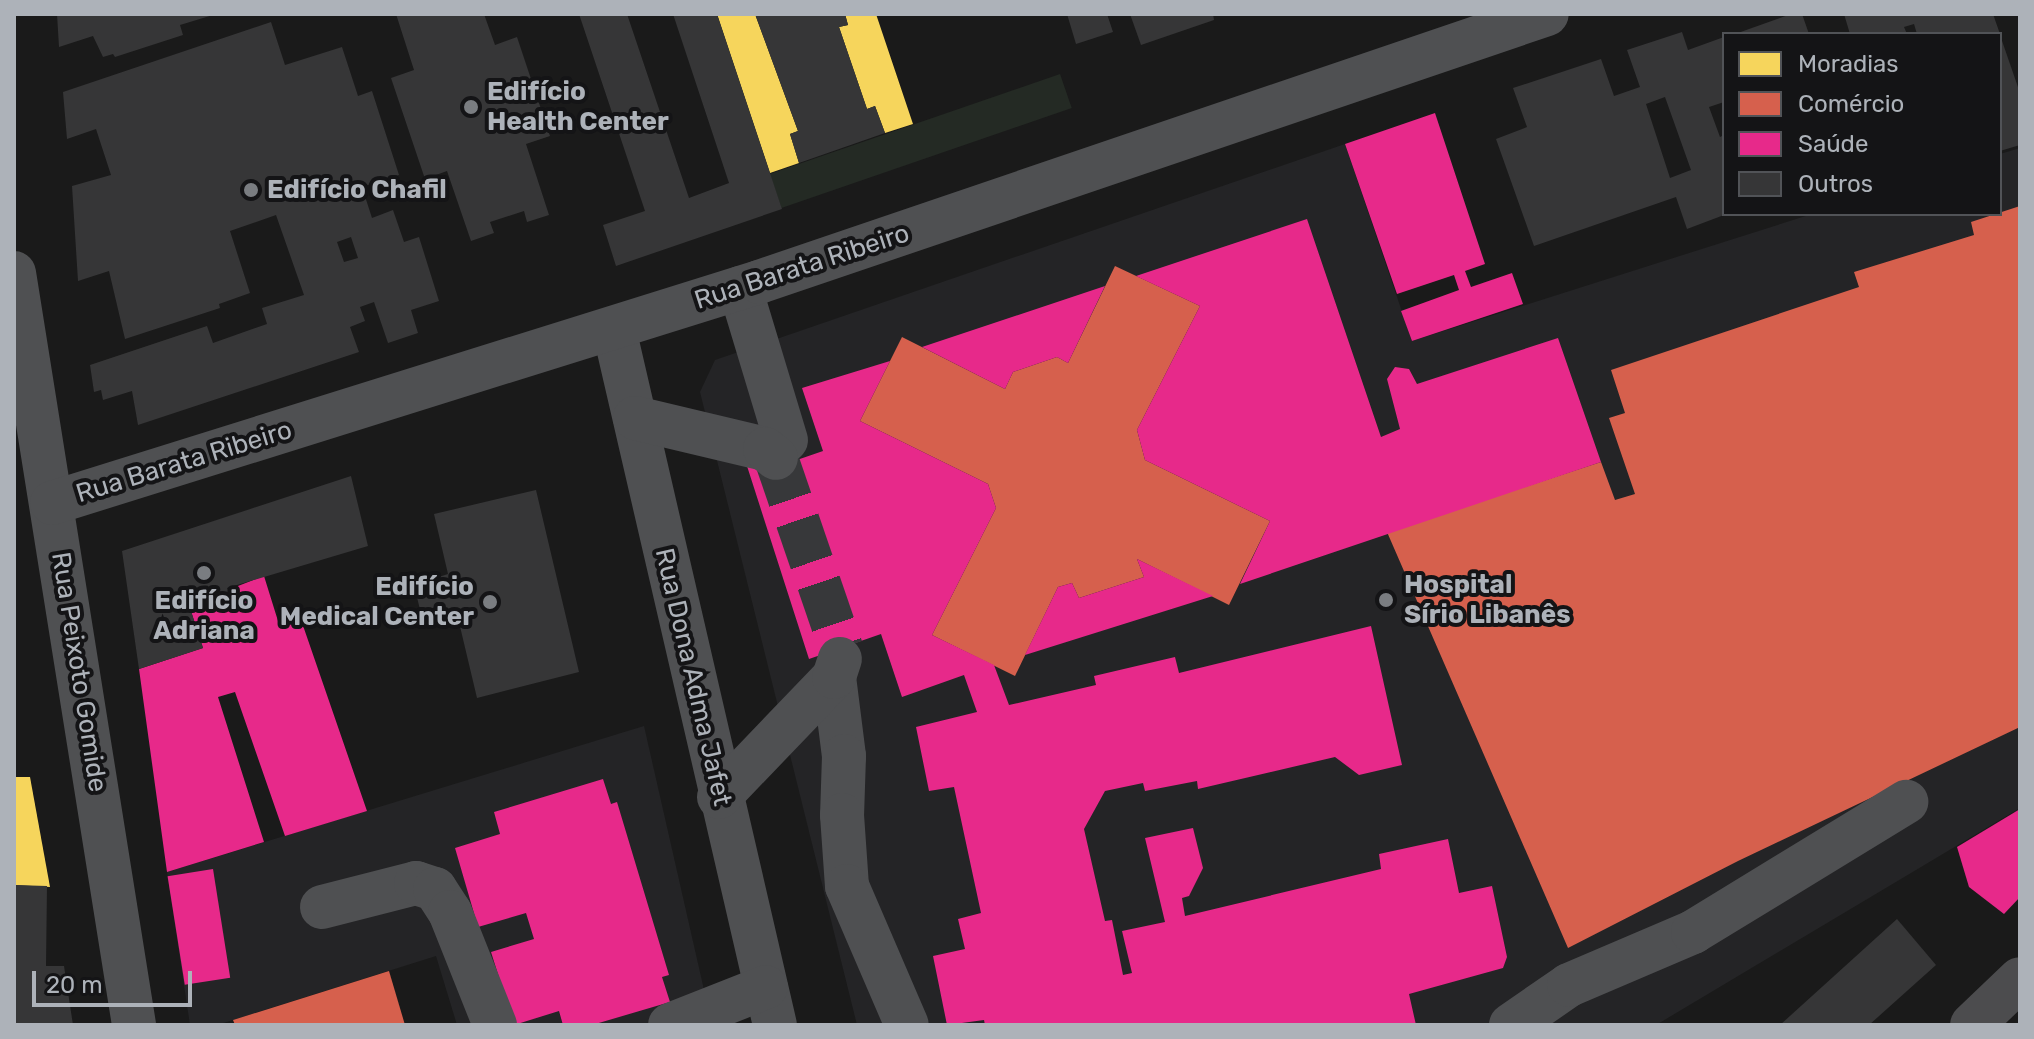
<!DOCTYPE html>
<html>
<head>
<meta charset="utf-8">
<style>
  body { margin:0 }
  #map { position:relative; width:2034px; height:1039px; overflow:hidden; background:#1a1a1a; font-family:Rubik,sans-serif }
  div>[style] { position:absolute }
  .built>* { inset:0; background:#242426 }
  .green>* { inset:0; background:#242a24; transform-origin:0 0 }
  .homes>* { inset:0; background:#f6d55c }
  .shops>* { inset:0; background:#d6604d }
  .health>* { inset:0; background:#e7298a; transform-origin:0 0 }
  .building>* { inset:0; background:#363637 }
  .minor-tunnel>* { height:44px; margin-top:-22px; transform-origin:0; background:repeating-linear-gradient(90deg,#37383a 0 44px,transparent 0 66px) }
  .minor>* { height:44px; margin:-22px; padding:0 22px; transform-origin:22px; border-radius:22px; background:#4f5052 }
  .major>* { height:44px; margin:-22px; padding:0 22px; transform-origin:22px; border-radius:22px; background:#4c4c4e }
  .dots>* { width:22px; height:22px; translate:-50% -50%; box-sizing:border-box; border:4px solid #141416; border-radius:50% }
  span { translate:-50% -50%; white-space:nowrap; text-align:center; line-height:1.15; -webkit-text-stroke:8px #141416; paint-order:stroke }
  .poi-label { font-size:26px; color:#adb2b9; font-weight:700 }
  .left { translate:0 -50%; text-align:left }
  .right { translate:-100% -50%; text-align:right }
  .street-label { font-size:26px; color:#adb2b9 }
  .frame { position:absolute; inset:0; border:16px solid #adb2b9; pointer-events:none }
  .legend { position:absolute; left:1722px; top:32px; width:280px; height:184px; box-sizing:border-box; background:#141416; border:2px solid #515357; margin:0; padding:10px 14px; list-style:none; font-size:24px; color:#adb2b9 }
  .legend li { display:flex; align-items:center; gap:16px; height:40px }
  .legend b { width:40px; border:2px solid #515357 }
  .scale { position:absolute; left:32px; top:971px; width:160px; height:36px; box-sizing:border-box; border:4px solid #adb2b9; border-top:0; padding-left:10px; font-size:24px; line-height:28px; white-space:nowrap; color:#adb2b9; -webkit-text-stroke:6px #141416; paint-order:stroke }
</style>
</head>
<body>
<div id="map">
  <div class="built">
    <div style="clip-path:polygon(1345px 144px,1412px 341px,1812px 214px,2000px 214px,2000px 154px,2020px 148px,2020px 808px,1656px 1025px,857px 1025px,700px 392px,715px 360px)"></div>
    <div style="clip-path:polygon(644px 726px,712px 1025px,457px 1025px,436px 956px,217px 1025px,190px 1025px,167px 872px)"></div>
  </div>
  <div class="green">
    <div style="left:1060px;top:74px;width:36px;height:307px;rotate:71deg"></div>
  </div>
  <div class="homes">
    <div style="clip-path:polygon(717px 14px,755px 14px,798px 131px,790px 134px,799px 163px,770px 173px)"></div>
    <div style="clip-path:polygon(845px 14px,876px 14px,913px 124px,885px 133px,875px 106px,867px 109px,839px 27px,848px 25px)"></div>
    <div style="clip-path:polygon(14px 777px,30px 777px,50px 887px,14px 885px)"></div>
  </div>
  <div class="shops">
    <div style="clip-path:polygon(2020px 206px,2020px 727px,1738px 861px,1568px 948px,1387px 532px,1601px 462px,1615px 500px,1635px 494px,1609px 418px,1625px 413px,1611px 370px,1859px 287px,1854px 272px,1974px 235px,1971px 222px)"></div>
    <div style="clip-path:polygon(1115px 266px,1200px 306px,1137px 430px,1145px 460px,1270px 521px,1229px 605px,1137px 559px,1144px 577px,1079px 598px,1072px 583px,1058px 587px,1015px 676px,932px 635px,996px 508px,988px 484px,860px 421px,902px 337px,1005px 389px,1013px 372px,1057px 357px,1068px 363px)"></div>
    <div style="clip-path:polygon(389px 971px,405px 1025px,235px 1025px,233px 1020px)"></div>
  </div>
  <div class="health">
    <div style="clip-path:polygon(1435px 113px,1485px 264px,1465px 271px,1471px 287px,1512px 273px,1523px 304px,1412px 341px,1401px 311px,1459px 290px,1454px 275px,1397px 294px,1345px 144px)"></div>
    <div style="clip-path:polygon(1307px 219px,1381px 437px,1400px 429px,1387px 379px,1395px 367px,1409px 369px,1417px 384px,1558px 338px,1601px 462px,1240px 584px,1270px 521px,1145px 460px,1137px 430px,1200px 306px,1136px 276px)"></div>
    <div style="clip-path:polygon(1105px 286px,1068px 363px,1057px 357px,1013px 372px,1005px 389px,922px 347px)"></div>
    <div style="clip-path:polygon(890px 361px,860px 421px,988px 484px,996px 508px,932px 635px,994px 665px,1009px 705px,1096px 685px,1094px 676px,1175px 657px,1179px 673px,1371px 626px,1402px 765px,1359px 775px,1335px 757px,1198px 789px,1197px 781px,1145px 791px,1143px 783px,1105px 791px,1084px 829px,1105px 921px,1112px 920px,1123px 975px,1132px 973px,1122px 931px,1165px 922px,1145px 838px,1193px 828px,1203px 868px,1189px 896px,1182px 898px,1185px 916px,1381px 869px,1379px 854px,1448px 839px,1459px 893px,1492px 886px,1507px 957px,1503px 968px,1409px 994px,1416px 1025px,985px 1025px,984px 1020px,947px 1025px,933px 956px,965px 949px,958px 919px,981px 913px,954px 787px,929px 791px,916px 727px,977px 712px,964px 675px,902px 697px,881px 634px,809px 659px,747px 466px,794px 461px,823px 451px,802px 388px)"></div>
    <div style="clip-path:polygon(1137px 559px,1213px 596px,1025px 655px,1058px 587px,1072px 583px,1079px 598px,1144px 577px)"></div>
    <div style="clip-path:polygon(264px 576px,278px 621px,299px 614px,367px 811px,285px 836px,235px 692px,218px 697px,264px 842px,167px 872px,139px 669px,203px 648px,189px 605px)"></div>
    <div style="clip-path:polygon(603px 779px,611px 804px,617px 802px,669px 975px,662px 977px,670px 1002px,592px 1025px,563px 1025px,559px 1011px,514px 1025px,491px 952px,534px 939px,526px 913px,478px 927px,455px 848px,500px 834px,494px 812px)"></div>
    <div style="clip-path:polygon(2020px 809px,2020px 897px,2004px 914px,1969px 887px,1957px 847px)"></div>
    <div style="left:213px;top:869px;width:110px;height:46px;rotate:81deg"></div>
  </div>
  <div class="building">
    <div style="clip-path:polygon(57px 14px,212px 14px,213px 15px,180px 25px,183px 35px,115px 57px,113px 54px,103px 57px,93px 36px,59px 47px)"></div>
    <div style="clip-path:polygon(396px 14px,484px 14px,495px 45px,517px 37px,550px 136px,526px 144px,549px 215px,527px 222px,524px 211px,490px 222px,494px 233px,471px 241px,447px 171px,425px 179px,391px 78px,414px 70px)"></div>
    <div style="clip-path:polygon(579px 14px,627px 14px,689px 198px,729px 183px,673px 14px,717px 14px,782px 209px,616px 266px,603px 225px,645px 211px)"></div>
    <div style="clip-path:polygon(755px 14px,845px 14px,848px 25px,839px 27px,867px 109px,875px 106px,885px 133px,799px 163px,790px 134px,798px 131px)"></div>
    <div style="clip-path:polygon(1067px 14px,1107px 14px,1113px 32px,1076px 44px)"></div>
    <div style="clip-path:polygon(1130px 14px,1213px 14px,1214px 20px,1141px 45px)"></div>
    <div style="clip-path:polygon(1791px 14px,1802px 14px,1809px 34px,1735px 34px)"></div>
    <div style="clip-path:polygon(1844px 14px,1993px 14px,2000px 34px,1917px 34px,1914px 24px,1904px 27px,1907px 34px,1850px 34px)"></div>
    <div style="clip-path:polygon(evenodd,271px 22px,285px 65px,342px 47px,358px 96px,372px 91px,399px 175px,362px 187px,372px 218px,393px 210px,404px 242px,419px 237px,439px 301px,411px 310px,418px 333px,388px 343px,374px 302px,360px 307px,365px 321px,350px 327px,359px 352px,138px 425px,132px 391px,103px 400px,101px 390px,94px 392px,90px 365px,207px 326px,213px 343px,267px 324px,262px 308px,304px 295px,276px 215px,230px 231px,250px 293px,219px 304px,220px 308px,125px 339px,109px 271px,78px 281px,72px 186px,111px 175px,96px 129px,67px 139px,63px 92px,271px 22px,351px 237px,358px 258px,344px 262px,337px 242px,351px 237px)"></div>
    <div style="clip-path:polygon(evenodd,1682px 32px,1688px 50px,1724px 37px,1724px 102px,1709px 107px,1720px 137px,1724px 135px,1724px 215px,1687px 229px,1676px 197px,1534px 246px,1496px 139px,1527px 127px,1513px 88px,1601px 59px,1614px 96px,1640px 87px,1627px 50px,1682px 32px,1665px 97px,1691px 170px,1670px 178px,1646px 104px,1665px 97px)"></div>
    <div style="clip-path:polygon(2000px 35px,2020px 93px,2020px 145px,2000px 151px)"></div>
    <div style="clip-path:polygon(351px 476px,368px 546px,227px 588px,229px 592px,189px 605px,203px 648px,139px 669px,122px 551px)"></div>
    <div style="clip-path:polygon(536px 490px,579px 672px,477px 698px,458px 618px,424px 626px,414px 585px,448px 574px,434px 514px)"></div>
    <div style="clip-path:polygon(14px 885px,47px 886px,46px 966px,64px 966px,73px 1025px,14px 1025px)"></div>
    <div style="clip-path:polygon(1897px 919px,1936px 965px,1869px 1025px,1780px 1025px)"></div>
  </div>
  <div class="minor-tunnel">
    <div style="left:776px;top:458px;width:201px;rotate:71.1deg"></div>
  </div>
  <div class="minor">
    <div style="left:14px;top:273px;width:762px;rotate:80.93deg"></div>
    <div style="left:740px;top:288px;width:159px;rotate:73.2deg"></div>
    <div style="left:614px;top:329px;width:714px;rotate:76.98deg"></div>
    <div style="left:635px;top:418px;width:134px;rotate:13.4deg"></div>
    <div style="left:765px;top:449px;width:14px;rotate:39deg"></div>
    <div style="left:52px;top:503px;width:741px;rotate:-17.36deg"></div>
    <div style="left:759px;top:282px;width:832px;rotate:-18.78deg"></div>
    <div style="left:834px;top:677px;width:80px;rotate:82.8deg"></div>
    <div style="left:844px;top:756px;width:59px;rotate:91.9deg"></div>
    <div style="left:842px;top:815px;width:71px;rotate:86deg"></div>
    <div style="left:847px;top:886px;width:151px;rotate:66.7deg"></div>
    <div style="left:719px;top:797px;width:166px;rotate:-46.2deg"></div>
    <div style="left:834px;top:677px;width:19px;rotate:-72deg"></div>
    <div style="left:322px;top:907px;width:97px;rotate:-14.3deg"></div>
    <div style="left:416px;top:883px;width:20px;rotate:18deg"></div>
    <div style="left:435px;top:889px;width:27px;rotate:57deg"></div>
    <div style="left:450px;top:912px;width:122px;rotate:68.3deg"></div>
    <div style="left:670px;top:1025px;width:103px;rotate:-21.6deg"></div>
    <div style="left:1511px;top:1025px;width:70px;rotate:-34.6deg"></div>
    <div style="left:1569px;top:985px;width:135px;rotate:-23.1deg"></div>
    <div style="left:1693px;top:932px;width:250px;rotate:-31.4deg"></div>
  </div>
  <div class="major">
    <div style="left:1972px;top:1025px;width:66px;rotate:-43.8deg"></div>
  </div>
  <div class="dots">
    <div style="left:471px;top:107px;background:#7a7d81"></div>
    <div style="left:251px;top:190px;background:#7a7d81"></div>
    <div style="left:204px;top:573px;background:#7a7d81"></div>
    <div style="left:1386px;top:600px;background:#7a7d81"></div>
    <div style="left:490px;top:602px;background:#7a7d81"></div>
  </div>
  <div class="poi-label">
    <span class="left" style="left:487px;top:107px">Edifício<br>Health Center</span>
    <span class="left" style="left:267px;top:190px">Edifício Chafil</span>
    <span class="left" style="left:1404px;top:600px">Hospital<br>Sírio Libanês</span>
    <span class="right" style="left:474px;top:602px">Edifício<br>Medical Center</span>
    <span style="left:204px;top:616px">Edifício<br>Adriana</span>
  </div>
  <div class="street-label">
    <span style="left:802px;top:267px;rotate:-18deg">Rua Barata Ribeiro</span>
    <span style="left:184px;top:462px;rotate:-17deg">Rua Barata Ribeiro</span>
    <span style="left:79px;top:672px;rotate:81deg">Rua Peixoto Gomide</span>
    <span style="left:693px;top:677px;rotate:77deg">Rua Dona Adma Jafet</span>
  </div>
  <div class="frame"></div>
  <ul class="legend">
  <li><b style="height:22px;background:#f6d55c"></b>Moradias</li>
  <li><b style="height:22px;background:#d6604d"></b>Comércio</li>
  <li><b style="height:22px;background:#e7298a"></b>Saúde</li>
  <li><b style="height:22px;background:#363637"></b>Outros</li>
  </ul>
  <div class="scale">20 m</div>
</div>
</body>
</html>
